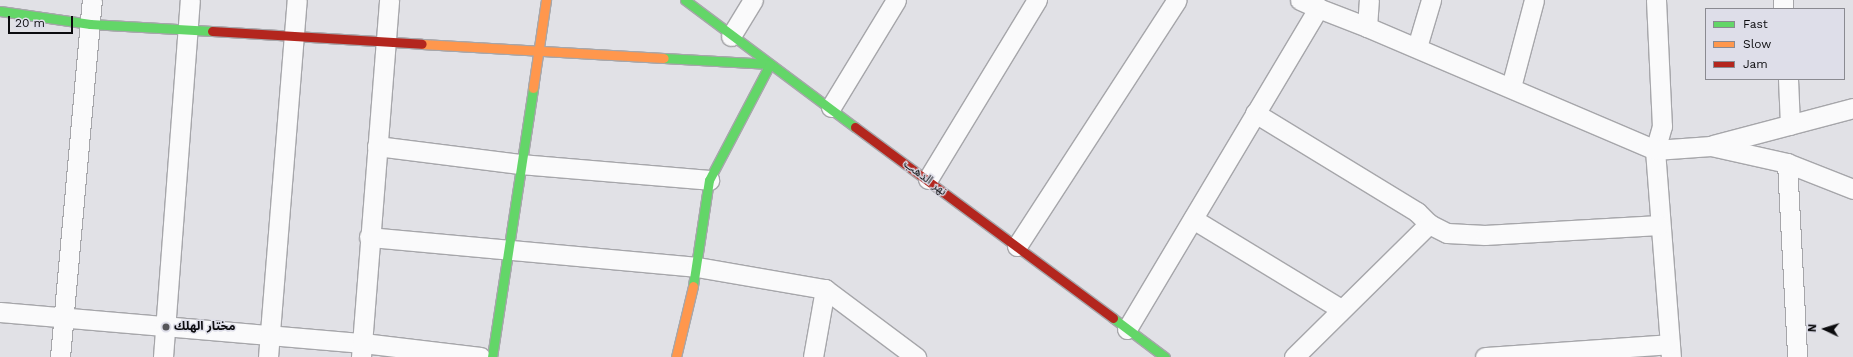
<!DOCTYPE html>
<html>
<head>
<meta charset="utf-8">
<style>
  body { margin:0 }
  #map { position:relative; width:1853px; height:357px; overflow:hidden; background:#e1e1e6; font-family:"Work Sans","Noto Sans Arabic",sans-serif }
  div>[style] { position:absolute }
  .roads { filter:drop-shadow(1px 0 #a6a6aa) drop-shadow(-1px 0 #a6a6aa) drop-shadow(0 1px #a6a6aa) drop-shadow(0 -1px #a6a6aa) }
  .street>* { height:19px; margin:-9.5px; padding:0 9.5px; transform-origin:9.5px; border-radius:9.5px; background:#fafafb }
  .fast>* { height:9px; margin:-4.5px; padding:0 4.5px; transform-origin:4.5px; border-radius:4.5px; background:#63d668 }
  .slow>* { height:9px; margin:-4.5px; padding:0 4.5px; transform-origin:4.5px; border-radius:4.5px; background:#ff974d }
  .jam>* { height:9px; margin:-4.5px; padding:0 4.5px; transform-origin:4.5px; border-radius:4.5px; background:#b3261e }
  .dots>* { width:11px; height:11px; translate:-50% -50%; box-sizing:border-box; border:2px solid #dedee9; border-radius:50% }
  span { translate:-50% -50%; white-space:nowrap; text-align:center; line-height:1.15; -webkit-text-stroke:3px #dedee9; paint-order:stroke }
  .street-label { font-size:12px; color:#0b0b0e }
  .poi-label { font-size:12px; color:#0b0b0e; font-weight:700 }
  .left { translate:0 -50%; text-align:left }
  .legend { position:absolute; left:1705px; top:8px; width:140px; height:72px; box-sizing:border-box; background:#dedee9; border:1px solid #8a8a91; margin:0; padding:5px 7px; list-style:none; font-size:12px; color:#0b0b0e }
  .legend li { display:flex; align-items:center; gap:8px; height:20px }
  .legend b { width:20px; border:1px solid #8a8a91 }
  .north { position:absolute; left:1805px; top:309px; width:40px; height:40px; -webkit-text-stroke:3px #dedee9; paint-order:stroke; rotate:274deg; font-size:11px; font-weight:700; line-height:16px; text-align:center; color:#0b0b0e }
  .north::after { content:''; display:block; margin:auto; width:14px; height:18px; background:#0b0b0e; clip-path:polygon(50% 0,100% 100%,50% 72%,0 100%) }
  .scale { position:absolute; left:8px; top:16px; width:65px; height:18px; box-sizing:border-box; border:2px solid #0b0b0e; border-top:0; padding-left:5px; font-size:12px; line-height:14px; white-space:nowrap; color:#0b0b0e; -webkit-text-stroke:3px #dedee9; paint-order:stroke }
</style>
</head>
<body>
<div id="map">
  <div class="roads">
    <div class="street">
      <div style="left:1300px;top:0;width:20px;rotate:24deg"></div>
      <div style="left:1656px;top:0;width:126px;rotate:87.3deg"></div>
      <div style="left:1662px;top:126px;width:25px;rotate:106deg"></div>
      <div style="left:1655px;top:150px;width:208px;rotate:85.6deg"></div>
      <div style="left:1783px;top:0;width:9px;rotate:90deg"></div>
      <div style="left:1367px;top:27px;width:313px;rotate:23.1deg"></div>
      <div style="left:1655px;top:150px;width:56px;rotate:-4.1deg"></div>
      <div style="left:1711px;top:146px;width:78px;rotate:12.6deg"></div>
      <div style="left:1787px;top:163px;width:71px;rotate:21.5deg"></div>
      <div style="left:731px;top:36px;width:42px;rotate:-58.6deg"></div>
      <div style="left:1417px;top:47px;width:49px;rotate:-73.4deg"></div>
      <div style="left:1788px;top:79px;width:46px;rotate:87.5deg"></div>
      <div style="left:1511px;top:87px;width:90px;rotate:-75.2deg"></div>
      <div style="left:831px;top:107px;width:125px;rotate:-58.7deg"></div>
      <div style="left:1255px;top:113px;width:190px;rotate:31.4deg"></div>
      <div style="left:1417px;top:212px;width:17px;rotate:45deg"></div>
      <div style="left:1713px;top:145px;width:145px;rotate:-14.8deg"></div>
      <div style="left:377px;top:146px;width:144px;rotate:7.2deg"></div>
      <div style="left:520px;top:164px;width:190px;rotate:4.8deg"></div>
      <div style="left:1787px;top:163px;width:194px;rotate:87deg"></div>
      <div style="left:928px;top:179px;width:210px;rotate:-58.7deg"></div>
      <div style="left:1193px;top:219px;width:173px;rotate:31.3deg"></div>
      <div style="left:369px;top:237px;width:329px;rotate:5.2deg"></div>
      <div style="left:697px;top:267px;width:130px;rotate:9.8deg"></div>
      <div style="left:825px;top:289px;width:114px;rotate:36.8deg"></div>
      <div style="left:1017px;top:246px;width:293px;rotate:-57deg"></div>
      <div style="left:0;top:312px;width:364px;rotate:4.9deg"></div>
      <div style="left:363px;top:343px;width:118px;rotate:6.8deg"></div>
      <div style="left:1127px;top:329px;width:374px;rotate:-59.2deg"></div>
      <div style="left:1318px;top:8px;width:53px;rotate:21.2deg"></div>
      <div style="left:1367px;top:27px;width:27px;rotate:-86deg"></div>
      <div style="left:60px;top:357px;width:358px;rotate:-84.9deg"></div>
      <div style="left:163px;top:357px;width:358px;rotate:-85.7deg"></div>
      <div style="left:268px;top:357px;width:358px;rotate:-85.4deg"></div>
      <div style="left:361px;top:357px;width:358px;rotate:-85.5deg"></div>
      <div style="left:813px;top:357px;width:69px;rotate:-80deg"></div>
      <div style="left:1294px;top:357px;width:190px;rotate:-44.6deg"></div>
      <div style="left:1429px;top:224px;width:20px;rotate:27deg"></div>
      <div style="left:1447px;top:233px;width:38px;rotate:3deg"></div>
      <div style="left:1485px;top:235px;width:174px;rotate:-3.3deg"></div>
      <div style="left:1485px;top:357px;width:185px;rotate:-4deg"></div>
    </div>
    <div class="fast">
      <div style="left:685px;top:0;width:212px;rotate:36.8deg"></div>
      <div style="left:0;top:11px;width:91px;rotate:8.2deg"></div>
      <div style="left:90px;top:24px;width:122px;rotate:3.3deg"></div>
      <div style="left:664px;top:58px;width:106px;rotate:3.2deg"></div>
      <div style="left:770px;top:64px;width:131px;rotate:117.7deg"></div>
      <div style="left:709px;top:180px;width:107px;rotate:98.6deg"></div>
      <div style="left:1113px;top:318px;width:65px;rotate:36.9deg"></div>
      <div style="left:492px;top:357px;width:272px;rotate:-81.3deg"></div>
    </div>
    <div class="slow">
      <div style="left:422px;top:44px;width:242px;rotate:3.3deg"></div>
      <div style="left:533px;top:88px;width:89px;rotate:-81.6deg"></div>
      <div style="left:676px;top:357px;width:73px;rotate:-76.5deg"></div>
    </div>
    <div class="jam">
      <div style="left:212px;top:31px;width:210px;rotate:3.5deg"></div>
      <div style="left:855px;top:127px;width:321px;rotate:36.5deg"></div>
    </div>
  </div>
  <div class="dots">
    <div style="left:166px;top:327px;background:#56565a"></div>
  </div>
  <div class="street-label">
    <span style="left:925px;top:178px;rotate:37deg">نهر الدهب</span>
  </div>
  <div class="poi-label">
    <span class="left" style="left:174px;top:327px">مختار الهلك</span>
  </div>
  <ul class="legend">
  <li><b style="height:5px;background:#63d668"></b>Fast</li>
  <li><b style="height:5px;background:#ff974d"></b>Slow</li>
  <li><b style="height:5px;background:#b3261e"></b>Jam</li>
  </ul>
  <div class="north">N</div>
  <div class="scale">20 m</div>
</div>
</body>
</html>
